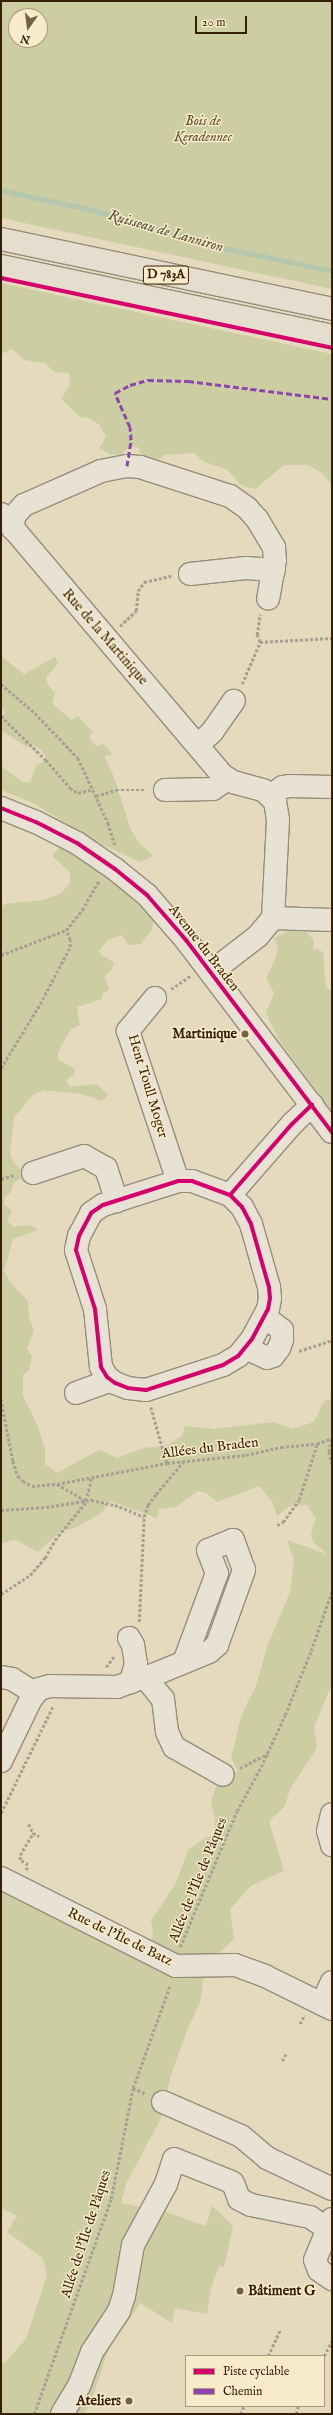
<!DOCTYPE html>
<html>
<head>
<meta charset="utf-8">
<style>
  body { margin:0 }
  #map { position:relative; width:333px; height:2415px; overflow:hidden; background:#e5dabe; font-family:"IM FELL English",serif }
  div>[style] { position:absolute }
  .green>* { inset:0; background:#cccda3 }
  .stream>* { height:5px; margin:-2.5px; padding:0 2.5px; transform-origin:2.5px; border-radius:2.5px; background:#b3c6ae }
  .path>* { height:2.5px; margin-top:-1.25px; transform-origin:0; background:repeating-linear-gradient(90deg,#a69f93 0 3px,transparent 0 5px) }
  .roads { filter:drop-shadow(1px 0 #968c7a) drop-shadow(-1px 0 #968c7a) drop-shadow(0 1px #968c7a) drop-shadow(0 -1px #968c7a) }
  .minor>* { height:22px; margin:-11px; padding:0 11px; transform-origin:11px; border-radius:11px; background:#e8e2d5 }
  .major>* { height:22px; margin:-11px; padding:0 11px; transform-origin:11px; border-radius:11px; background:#e5dece }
  .quiet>* { height:3px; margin-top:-1.5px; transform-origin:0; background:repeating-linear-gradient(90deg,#8e44ad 0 6px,transparent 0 9px) }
  .cycleway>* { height:4px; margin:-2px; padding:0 2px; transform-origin:2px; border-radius:2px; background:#d6006c }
  .dots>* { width:11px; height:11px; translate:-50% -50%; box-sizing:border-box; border:2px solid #f8ebca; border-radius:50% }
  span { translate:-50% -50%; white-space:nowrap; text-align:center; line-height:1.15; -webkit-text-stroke:3px #f8ebca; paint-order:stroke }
  .shield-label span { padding:1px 3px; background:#f8ebca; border:1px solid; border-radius:3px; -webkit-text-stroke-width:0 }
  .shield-label { font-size:13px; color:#361f07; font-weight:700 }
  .park-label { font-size:14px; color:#5d502f; font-style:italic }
  .street-label { font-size:14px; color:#361f07 }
  .poi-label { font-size:14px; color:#361f07; font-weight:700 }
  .right { translate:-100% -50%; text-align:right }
  .left { translate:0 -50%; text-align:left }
  .water-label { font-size:15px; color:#554e37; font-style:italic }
  .frame { position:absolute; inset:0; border:2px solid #361f07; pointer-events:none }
  .legend { position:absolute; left:185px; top:2355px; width:140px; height:52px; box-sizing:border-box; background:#f8ebca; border:1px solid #aa997c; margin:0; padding:5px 7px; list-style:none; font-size:12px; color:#361f07 }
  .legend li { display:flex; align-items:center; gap:8px; height:20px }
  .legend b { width:20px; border:1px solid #aa997c }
  .north { position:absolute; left:8px; top:8px; width:40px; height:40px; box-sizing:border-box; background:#f8ebca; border:1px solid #aa997c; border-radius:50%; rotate:194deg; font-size:11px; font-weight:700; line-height:16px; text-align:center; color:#361f07 }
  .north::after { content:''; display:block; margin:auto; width:14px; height:18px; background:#736047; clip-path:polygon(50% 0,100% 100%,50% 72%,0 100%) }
  .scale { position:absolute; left:195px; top:16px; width:52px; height:18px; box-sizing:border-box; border:2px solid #361f07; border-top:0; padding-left:5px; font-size:12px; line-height:14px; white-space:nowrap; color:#361f07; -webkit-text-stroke:3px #f8ebca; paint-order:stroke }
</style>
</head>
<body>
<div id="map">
  <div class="green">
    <div style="clip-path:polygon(evenodd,1px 1px,332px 1px,332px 289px,1px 218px,1px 1px,16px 16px,40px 16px,40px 40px,16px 40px,16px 16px)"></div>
    <div style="clip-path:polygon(1px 283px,332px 354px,332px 485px,322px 473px,308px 465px,284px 465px,255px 489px,241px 485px,228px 470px,202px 461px,195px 453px,165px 455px,149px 465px,142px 458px,138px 447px,129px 447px,121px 455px,109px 454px,99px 448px,106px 437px,100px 425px,86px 417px,81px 418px,61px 399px,70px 385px,69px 373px,54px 372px,45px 363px,25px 360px,12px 349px,1px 354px)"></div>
    <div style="clip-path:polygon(1px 656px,24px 674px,55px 657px,58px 663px,46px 677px,48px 685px,55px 693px,52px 703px,71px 720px,78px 716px,93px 732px,89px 737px,92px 741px,96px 746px,104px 744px,113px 755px,104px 756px,114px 777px,131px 830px,140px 844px,154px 856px,140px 862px,95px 841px,33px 803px,1px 790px,1px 766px,23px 782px,30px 783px,36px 766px,47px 759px,42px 751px,32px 744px,26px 747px,1px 730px,1px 717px,5px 712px,1px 708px)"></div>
    <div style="clip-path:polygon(61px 845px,80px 854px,133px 895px,154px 919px,152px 929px,141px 944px,129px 945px,122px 935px,108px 940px,99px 951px,101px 955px,114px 962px,111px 971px,105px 976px,109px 990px,103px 993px,102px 999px,77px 1007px,80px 1025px,71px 1029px,58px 1052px,58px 1059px,75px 1069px,74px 1074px,66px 1081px,70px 1087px,97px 1084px,108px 1095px,102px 1101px,82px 1094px,44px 1090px,33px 1095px,14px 1117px,10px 1152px,12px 1160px,26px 1176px,14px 1182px,10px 1193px,5px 1196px,4px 1204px,12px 1211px,7px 1222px,14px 1227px,30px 1225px,38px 1230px,13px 1239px,4px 1271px,10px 1282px,28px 1301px,29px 1317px,34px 1331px,27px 1349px,32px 1356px,29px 1370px,23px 1375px,23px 1395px,38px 1427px,45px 1449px,45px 1464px,57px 1473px,99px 1450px,117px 1458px,144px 1448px,168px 1445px,182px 1436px,185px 1426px,214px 1429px,274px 1422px,292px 1429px,314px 1422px,324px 1401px,332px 1399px,332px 1684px,314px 1727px,317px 1748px,290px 1789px,285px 1806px,269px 1821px,284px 1871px,252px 1885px,230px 1909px,234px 1939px,221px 1951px,207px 1957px,200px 2002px,186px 2033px,171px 2075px,160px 2120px,126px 2184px,121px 2203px,148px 2209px,167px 2197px,166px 2212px,206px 2226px,212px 2206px,233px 2226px,224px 2267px,219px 2266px,211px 2288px,207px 2314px,175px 2308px,172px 2323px,140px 2303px,127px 2323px,111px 2342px,90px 2405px,84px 2414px,1px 2414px,1px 2362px,5px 2363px,26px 2339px,47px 2275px,43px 2258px,7px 2232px,17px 2216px,1px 2208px,1px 1881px,150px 1946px,153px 1931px,151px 1921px,176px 1883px,188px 1850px,207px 1837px,214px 1836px,215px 1820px,211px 1802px,217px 1783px,221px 1778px,238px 1771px,231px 1758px,241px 1717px,257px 1683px,267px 1647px,290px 1592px,294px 1560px,287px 1540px,327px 1554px,313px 1542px,311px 1534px,316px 1518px,307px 1505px,290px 1506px,277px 1516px,272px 1501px,259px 1486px,217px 1502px,206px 1493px,198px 1491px,176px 1507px,159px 1509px,159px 1515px,156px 1518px,111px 1501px,103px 1512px,77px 1527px,60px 1532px,38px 1552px,16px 1540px,1px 1543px,1px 907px,5px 904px,43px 900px,61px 893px,70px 883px,70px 872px,52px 856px)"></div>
    <div style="clip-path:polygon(303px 929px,314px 940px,313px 949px,320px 950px,323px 953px,326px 987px,332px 992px,332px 1112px,279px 1040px,266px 1013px,274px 993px,266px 978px,275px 959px,278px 947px,274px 938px,286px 932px)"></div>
  </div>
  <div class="stream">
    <div style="left:1px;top:190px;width:93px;rotate:12.4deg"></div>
    <div style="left:92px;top:210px;width:131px;rotate:16.4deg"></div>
    <div style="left:218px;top:247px;width:116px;rotate:11.9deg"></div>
  </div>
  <div class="path">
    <div style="left:120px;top:626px;width:22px;rotate:-43deg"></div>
    <div style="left:136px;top:611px;width:20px;rotate:-84deg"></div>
    <div style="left:138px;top:591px;width:11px;rotate:-56deg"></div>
    <div style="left:144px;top:582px;width:28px;rotate:-13deg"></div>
    <div style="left:260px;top:642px;width:72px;rotate:-3.2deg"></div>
    <div style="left:1px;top:684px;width:45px;rotate:40.5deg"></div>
    <div style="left:35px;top:713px;width:62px;rotate:46.3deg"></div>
    <div style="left:78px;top:758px;width:72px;rotate:65.2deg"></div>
    <div style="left:108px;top:823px;width:23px;rotate:72deg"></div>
    <div style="left:242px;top:684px;width:46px;rotate:-66.8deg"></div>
    <div style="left:260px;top:642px;width:8px;rotate:-113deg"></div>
    <div style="left:257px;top:635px;width:21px;rotate:-82deg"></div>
    <div style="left:1px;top:716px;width:63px;rotate:44.4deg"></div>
    <div style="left:46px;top:760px;width:37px;rotate:49deg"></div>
    <div style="left:70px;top:788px;width:9px;rotate:32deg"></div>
    <div style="left:78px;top:793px;width:16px;rotate:-15deg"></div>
    <div style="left:96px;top:796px;width:21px;rotate:-17deg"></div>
    <div style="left:116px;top:790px;width:30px"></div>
    <div style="left:1px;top:955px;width:70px;rotate:-21deg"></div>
    <div style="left:66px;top:930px;width:26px;rotate:-51deg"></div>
    <div style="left:82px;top:910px;width:34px;rotate:-60deg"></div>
    <div style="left:171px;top:989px;width:23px;rotate:-34deg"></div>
    <div style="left:1px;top:1068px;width:75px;rotate:-58.6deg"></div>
    <div style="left:40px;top:1004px;width:64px;rotate:-62.2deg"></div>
    <div style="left:70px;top:947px;width:7px;rotate:-90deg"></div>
    <div style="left:70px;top:940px;width:11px;rotate:-112deg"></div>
    <div style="left:1px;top:1179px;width:14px;rotate:-17deg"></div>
    <div style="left:299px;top:1351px;width:35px;rotate:-18deg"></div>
    <div style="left:1px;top:1399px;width:63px;rotate:79deg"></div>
    <div style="left:13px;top:1461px;width:16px;rotate:72deg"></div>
    <div style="left:18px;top:1476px;width:7px;rotate:45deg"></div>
    <div style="left:23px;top:1481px;width:10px;rotate:29deg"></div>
    <div style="left:32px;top:1486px;width:25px;rotate:-5deg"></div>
    <div style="left:57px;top:1484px;width:34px;rotate:30deg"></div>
    <div style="left:86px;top:1501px;width:23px;rotate:-77deg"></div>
    <div style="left:151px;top:1407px;width:58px;rotate:74.1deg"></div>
    <div style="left:332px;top:1439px;width:13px;rotate:103deg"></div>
    <div style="left:329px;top:1452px;width:12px;rotate:76deg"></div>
    <div style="left:57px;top:1484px;width:112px;rotate:-10.8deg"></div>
    <div style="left:167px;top:1463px;width:79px;rotate:-5.8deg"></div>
    <div style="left:246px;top:1455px;width:36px;rotate:-13deg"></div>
    <div style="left:281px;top:1447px;width:36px;rotate:-5deg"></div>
    <div style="left:317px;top:1444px;width:16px;rotate:-22deg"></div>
    <div style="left:1px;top:1510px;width:45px;rotate:-3.8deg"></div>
    <div style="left:46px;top:1507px;width:46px;rotate:-8.8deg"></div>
    <div style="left:91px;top:1500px;width:25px;rotate:12deg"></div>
    <div style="left:115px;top:1505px;width:31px;rotate:22deg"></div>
    <div style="left:277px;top:1525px;width:7px;rotate:-27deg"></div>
    <div style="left:283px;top:1522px;width:27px;rotate:-54deg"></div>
    <div style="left:299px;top:1500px;width:59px;rotate:-72.2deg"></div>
    <div style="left:1px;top:1594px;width:35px;rotate:-33deg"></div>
    <div style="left:30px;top:1575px;width:23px;rotate:-49deg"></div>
    <div style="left:45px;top:1558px;width:21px;rotate:-61deg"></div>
    <div style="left:55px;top:1540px;width:49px;rotate:-50.8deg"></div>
    <div style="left:139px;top:1622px;width:105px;rotate:-87.3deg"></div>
    <div style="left:144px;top:1517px;width:13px;rotate:-72deg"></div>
    <div style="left:148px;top:1505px;width:14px;rotate:-54deg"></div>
    <div style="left:156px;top:1494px;width:43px;rotate:-49.7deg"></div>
    <div style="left:106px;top:1667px;width:15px;rotate:-53deg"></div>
    <div style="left:240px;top:1768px;width:31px;rotate:-27deg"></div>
    <div style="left:1px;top:1813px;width:119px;rotate:-64.1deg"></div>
    <div style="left:29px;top:1824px;width:10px;rotate:66deg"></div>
    <div style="left:26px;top:1870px;width:5px;rotate:-68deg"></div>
    <div style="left:28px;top:1865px;width:9px;rotate:-148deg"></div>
    <div style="left:20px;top:1860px;width:5px;rotate:-90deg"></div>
    <div style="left:20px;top:1855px;width:26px;rotate:-59deg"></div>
    <div style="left:33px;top:1833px;width:7px;rotate:27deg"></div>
    <div style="left:180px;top:1947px;width:147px;rotate:-67.3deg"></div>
    <div style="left:237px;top:1811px;width:50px;rotate:-61.4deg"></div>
    <div style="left:261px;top:1767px;width:57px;rotate:-65.2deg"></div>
    <div style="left:285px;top:1715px;width:69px;rotate:-67.9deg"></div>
    <div style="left:311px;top:1651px;width:64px;rotate:-70.7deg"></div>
    <div style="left:300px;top:2024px;width:10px;rotate:-66deg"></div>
    <div style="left:282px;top:2061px;width:10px;rotate:-61deg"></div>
    <div style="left:133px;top:2088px;width:14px;rotate:25deg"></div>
    <div style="left:268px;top:2356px;width:29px;rotate:-65deg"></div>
    <div style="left:324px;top:2356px;width:17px;rotate:-62deg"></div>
    <div style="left:34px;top:2414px;width:228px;rotate:-70.3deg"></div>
    <div style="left:111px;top:2199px;width:113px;rotate:-78.8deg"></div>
    <div style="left:133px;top:2088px;width:109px;rotate:-70.2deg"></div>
    <div style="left:240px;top:2414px;width:9px;rotate:-63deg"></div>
    <div style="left:296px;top:2414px;width:8px;rotate:-76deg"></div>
  </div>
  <div class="roads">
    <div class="minor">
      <div style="left:1px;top:514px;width:342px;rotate:49.7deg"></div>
      <div style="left:222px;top:775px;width:13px;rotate:32deg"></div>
      <div style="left:233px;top:782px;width:31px;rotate:15deg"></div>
      <div style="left:263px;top:790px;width:16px;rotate:43deg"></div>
      <div style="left:275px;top:801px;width:19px;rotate:81deg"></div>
      <div style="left:278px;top:820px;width:98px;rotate:92.9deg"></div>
      <div style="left:273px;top:918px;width:23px;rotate:130deg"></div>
      <div style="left:258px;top:936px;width:59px;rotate:142.5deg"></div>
      <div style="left:13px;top:529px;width:13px;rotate:-86deg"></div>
      <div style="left:14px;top:516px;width:15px;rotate:-48deg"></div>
      <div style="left:24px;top:505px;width:84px;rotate:-23.8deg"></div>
      <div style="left:101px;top:471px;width:26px;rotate:-11deg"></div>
      <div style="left:127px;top:466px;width:13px;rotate:4deg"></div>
      <div style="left:140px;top:467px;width:95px;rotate:17.9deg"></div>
      <div style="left:230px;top:496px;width:21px;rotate:35deg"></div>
      <div style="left:247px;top:508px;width:15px;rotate:48deg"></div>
      <div style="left:257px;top:519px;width:33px;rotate:59deg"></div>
      <div style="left:274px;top:547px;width:13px;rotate:86deg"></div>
      <div style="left:275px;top:560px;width:39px;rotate:100deg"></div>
      <div style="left:190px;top:574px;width:56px;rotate:-6.1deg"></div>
      <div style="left:246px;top:568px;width:28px;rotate:4deg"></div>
      <div style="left:198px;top:745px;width:19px;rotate:-43deg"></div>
      <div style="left:212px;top:732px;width:38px;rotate:-55deg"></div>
      <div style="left:165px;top:790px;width:48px;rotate:-1.2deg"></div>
      <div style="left:213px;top:789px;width:18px;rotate:-34deg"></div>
      <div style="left:271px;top:795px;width:14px;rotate:-34deg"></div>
      <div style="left:283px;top:787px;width:7px;rotate:-8deg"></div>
      <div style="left:290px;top:786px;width:42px;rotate:1.4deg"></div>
      <div style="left:1px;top:808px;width:38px;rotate:22deg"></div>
      <div style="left:36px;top:822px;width:46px;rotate:27.1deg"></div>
      <div style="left:77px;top:843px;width:46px;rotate:34.4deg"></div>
      <div style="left:115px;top:869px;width:41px;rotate:39.1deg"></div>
      <div style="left:147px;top:895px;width:60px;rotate:49.1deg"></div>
      <div style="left:186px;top:940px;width:241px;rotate:52.8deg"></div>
      <div style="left:273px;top:918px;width:59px;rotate:1.9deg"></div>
      <div style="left:155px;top:998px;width:43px;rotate:129.3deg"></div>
      <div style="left:128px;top:1031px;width:158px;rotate:71.6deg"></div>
      <div style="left:33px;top:1173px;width:54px;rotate:-18.4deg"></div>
      <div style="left:84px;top:1156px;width:25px;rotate:29deg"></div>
      <div style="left:106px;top:1168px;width:35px;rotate:72deg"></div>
      <div style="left:230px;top:1195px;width:17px;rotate:45deg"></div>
      <div style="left:242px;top:1207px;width:19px;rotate:62deg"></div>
      <div style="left:251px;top:1224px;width:66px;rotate:74.1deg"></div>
      <div style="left:269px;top:1287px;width:11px;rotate:85deg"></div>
      <div style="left:270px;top:1298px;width:11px;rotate:100deg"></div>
      <div style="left:268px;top:1309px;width:34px;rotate:118deg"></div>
      <div style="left:252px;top:1339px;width:22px;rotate:129deg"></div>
      <div style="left:238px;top:1356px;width:17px;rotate:149deg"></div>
      <div style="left:223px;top:1365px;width:81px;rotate:162deg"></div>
      <div style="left:146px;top:1390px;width:18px;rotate:-174deg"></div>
      <div style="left:128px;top:1388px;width:14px;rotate:-159deg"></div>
      <div style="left:115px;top:1383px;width:10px;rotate:-143deg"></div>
      <div style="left:107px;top:1377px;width:12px;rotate:-121deg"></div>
      <div style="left:101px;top:1367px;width:58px;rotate:-95.9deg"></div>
      <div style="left:95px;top:1309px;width:62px;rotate:-107.9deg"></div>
      <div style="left:76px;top:1250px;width:14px;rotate:-78deg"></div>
      <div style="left:79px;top:1236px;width:26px;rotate:-62deg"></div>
      <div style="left:91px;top:1213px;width:14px;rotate:-34deg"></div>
      <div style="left:103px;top:1205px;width:79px;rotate:-17.7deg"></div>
      <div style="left:178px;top:1181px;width:14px"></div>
      <div style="left:192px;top:1181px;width:40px;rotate:20.2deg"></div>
      <div style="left:230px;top:1195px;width:94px;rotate:-48.9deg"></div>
      <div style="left:292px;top:1124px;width:28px;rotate:-44deg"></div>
      <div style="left:245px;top:1348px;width:24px;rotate:24deg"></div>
      <div style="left:267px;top:1358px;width:6px;rotate:-18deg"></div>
      <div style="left:273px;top:1356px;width:10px;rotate:-53deg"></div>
      <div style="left:279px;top:1348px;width:9px;rotate:-69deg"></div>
      <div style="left:282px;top:1340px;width:10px;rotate:-90deg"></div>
      <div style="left:282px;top:1330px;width:21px;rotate:-143deg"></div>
      <div style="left:76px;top:1393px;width:37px;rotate:-20deg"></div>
      <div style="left:129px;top:1638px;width:8px;rotate:60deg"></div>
      <div style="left:133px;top:1645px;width:18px;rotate:81deg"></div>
      <div style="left:136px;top:1663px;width:20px;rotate:105deg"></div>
      <div style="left:1px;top:1677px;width:11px;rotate:10deg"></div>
      <div style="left:12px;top:1679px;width:26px;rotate:32deg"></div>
      <div style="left:145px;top:1677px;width:8px;rotate:-14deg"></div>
      <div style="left:153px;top:1675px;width:61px;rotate:-22.3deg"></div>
      <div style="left:209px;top:1652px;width:11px;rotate:-41deg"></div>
      <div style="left:217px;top:1645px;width:80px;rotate:-70.2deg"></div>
      <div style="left:244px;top:1570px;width:32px;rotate:-110deg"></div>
      <div style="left:233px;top:1540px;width:27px;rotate:158deg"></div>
      <div style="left:208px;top:1550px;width:25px;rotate:69deg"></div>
      <div style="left:217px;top:1573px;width:95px;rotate:110.3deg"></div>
      <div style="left:1px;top:1761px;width:69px;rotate:-64.2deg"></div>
      <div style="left:31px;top:1699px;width:13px;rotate:-51deg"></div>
      <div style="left:39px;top:1689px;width:11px;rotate:-15deg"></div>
      <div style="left:50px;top:1686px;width:67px;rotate:0.9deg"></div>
      <div style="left:117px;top:1687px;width:30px;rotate:-20deg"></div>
      <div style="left:145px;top:1677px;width:28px;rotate:51deg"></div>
      <div style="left:163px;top:1699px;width:33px;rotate:83deg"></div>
      <div style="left:167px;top:1732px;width:17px;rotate:65deg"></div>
      <div style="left:174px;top:1747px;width:56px;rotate:29.7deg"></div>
      <div style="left:332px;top:1814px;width:17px;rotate:103deg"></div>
      <div style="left:328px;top:1831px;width:15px;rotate:74deg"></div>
      <div style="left:1px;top:1878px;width:196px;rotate:26.7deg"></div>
      <div style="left:176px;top:1966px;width:59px;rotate:-1deg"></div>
      <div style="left:235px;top:1965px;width:32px;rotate:20deg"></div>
      <div style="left:265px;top:1976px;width:75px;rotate:26.2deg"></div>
      <div style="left:322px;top:2004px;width:24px;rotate:-66deg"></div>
      <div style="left:163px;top:2102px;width:85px;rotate:23.6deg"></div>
      <div style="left:241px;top:2136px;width:34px;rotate:40deg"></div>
      <div style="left:267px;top:2158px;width:72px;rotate:25.5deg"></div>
      <div style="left:332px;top:2219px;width:44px;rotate:112.5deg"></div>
      <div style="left:315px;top:2260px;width:11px;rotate:68deg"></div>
      <div style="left:319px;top:2270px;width:16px;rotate:35deg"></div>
      <div style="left:62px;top:2414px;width:33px;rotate:-59deg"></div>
      <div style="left:79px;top:2386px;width:36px;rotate:-69deg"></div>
      <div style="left:92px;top:2352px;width:49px;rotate:-56.6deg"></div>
      <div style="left:119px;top:2311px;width:16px;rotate:-72deg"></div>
      <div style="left:124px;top:2296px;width:52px;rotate:-80deg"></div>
      <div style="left:133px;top:2245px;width:69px;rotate:-61.6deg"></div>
      <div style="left:166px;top:2184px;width:26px;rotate:-72deg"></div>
      <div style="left:174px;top:2159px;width:59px;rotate:21.8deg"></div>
      <div style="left:229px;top:2181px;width:4px;rotate:27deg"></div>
      <div style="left:233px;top:2183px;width:17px;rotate:69deg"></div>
      <div style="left:239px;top:2199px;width:13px;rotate:27deg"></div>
      <div style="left:251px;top:2205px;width:60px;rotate:11.5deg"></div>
      <div style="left:310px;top:2217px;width:22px;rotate:34deg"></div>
    </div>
    <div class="major">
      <div style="left:1px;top:239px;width:338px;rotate:11.9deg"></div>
      <div style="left:1px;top:266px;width:338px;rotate:11.9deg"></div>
    </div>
  </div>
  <div class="quiet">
    <div style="left:127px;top:466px;width:26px;rotate:-81deg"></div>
    <div style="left:131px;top:440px;width:13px;rotate:-94deg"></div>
    <div style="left:130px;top:427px;width:37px;rotate:-114deg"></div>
    <div style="left:115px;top:393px;width:17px;rotate:-28deg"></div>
    <div style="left:130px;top:385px;width:19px;rotate:-16deg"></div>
    <div style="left:148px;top:380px;width:40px;rotate:1.4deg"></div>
    <div style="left:188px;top:381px;width:145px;rotate:7.1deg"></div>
  </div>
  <div class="cycleway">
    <div style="left:1px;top:278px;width:338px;rotate:11.9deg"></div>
    <div style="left:1px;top:808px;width:38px;rotate:22deg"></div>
    <div style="left:36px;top:822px;width:46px;rotate:27.1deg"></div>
    <div style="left:77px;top:843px;width:46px;rotate:34.4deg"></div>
    <div style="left:115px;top:869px;width:41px;rotate:39.1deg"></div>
    <div style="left:147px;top:895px;width:60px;rotate:49.1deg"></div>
    <div style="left:186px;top:940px;width:241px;rotate:52.8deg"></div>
    <div style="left:230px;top:1195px;width:17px;rotate:45deg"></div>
    <div style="left:242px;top:1207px;width:19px;rotate:62deg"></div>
    <div style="left:251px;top:1224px;width:66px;rotate:74.1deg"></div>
    <div style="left:269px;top:1287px;width:11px;rotate:85deg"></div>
    <div style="left:270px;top:1298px;width:11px;rotate:100deg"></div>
    <div style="left:268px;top:1309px;width:34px;rotate:118deg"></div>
    <div style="left:252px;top:1339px;width:22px;rotate:129deg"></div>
    <div style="left:238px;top:1356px;width:17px;rotate:149deg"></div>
    <div style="left:223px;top:1365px;width:81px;rotate:162deg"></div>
    <div style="left:146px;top:1390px;width:18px;rotate:-174deg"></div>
    <div style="left:128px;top:1388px;width:14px;rotate:-159deg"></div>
    <div style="left:115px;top:1383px;width:10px;rotate:-143deg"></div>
    <div style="left:107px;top:1377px;width:12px;rotate:-121deg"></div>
    <div style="left:101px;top:1367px;width:58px;rotate:-95.9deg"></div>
    <div style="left:95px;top:1309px;width:62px;rotate:-107.9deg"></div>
    <div style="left:76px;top:1250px;width:14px;rotate:-78deg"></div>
    <div style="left:79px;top:1236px;width:26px;rotate:-62deg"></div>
    <div style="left:91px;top:1213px;width:14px;rotate:-34deg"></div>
    <div style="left:103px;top:1205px;width:79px;rotate:-17.7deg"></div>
    <div style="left:178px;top:1181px;width:14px"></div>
    <div style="left:192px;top:1181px;width:40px;rotate:20.2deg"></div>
    <div style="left:230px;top:1195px;width:94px;rotate:-48.9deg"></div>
    <div style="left:292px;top:1124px;width:28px;rotate:-44deg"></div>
  </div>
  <div class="dots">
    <div style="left:245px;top:1034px;background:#736047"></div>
    <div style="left:240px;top:2291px;background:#736047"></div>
    <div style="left:129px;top:2401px;background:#736047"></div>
  </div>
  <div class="shield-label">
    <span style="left:166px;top:275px">D 783A</span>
  </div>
  <div class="park-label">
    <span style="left:203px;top:129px">Bois de<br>Keradennec</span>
  </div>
  <div class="street-label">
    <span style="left:105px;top:637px;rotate:49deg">Rue de la Martinique</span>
    <span style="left:204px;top:948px;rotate:52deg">Avenue du Braden</span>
    <span style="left:148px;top:1086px;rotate:73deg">Hent Toull Moger</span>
    <span style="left:210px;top:1448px;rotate:-7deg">Allées du Braden</span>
    <span style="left:198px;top:1880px;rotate:-68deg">Allée de l'Île de Pâques</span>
    <span style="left:120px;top:1937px;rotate:26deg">Rue de l'Île de Batz</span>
    <span style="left:86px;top:2234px;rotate:-72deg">Allée de l'Île de Pâques</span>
  </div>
  <div class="poi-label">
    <span class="right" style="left:237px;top:1034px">Martinique</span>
    <span class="left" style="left:248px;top:2291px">Bâtiment G</span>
    <span class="right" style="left:121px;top:2401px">Ateliers</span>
  </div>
  <div class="water-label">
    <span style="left:166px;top:231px;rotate:16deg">Ruisseau de Lanniron</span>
  </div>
  <div class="frame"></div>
  <ul class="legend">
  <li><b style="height:5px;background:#d6006c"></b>Piste cyclable</li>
  <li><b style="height:5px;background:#8e44ad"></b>Chemin</li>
  </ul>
  <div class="north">N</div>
  <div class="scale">20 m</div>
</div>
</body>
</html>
